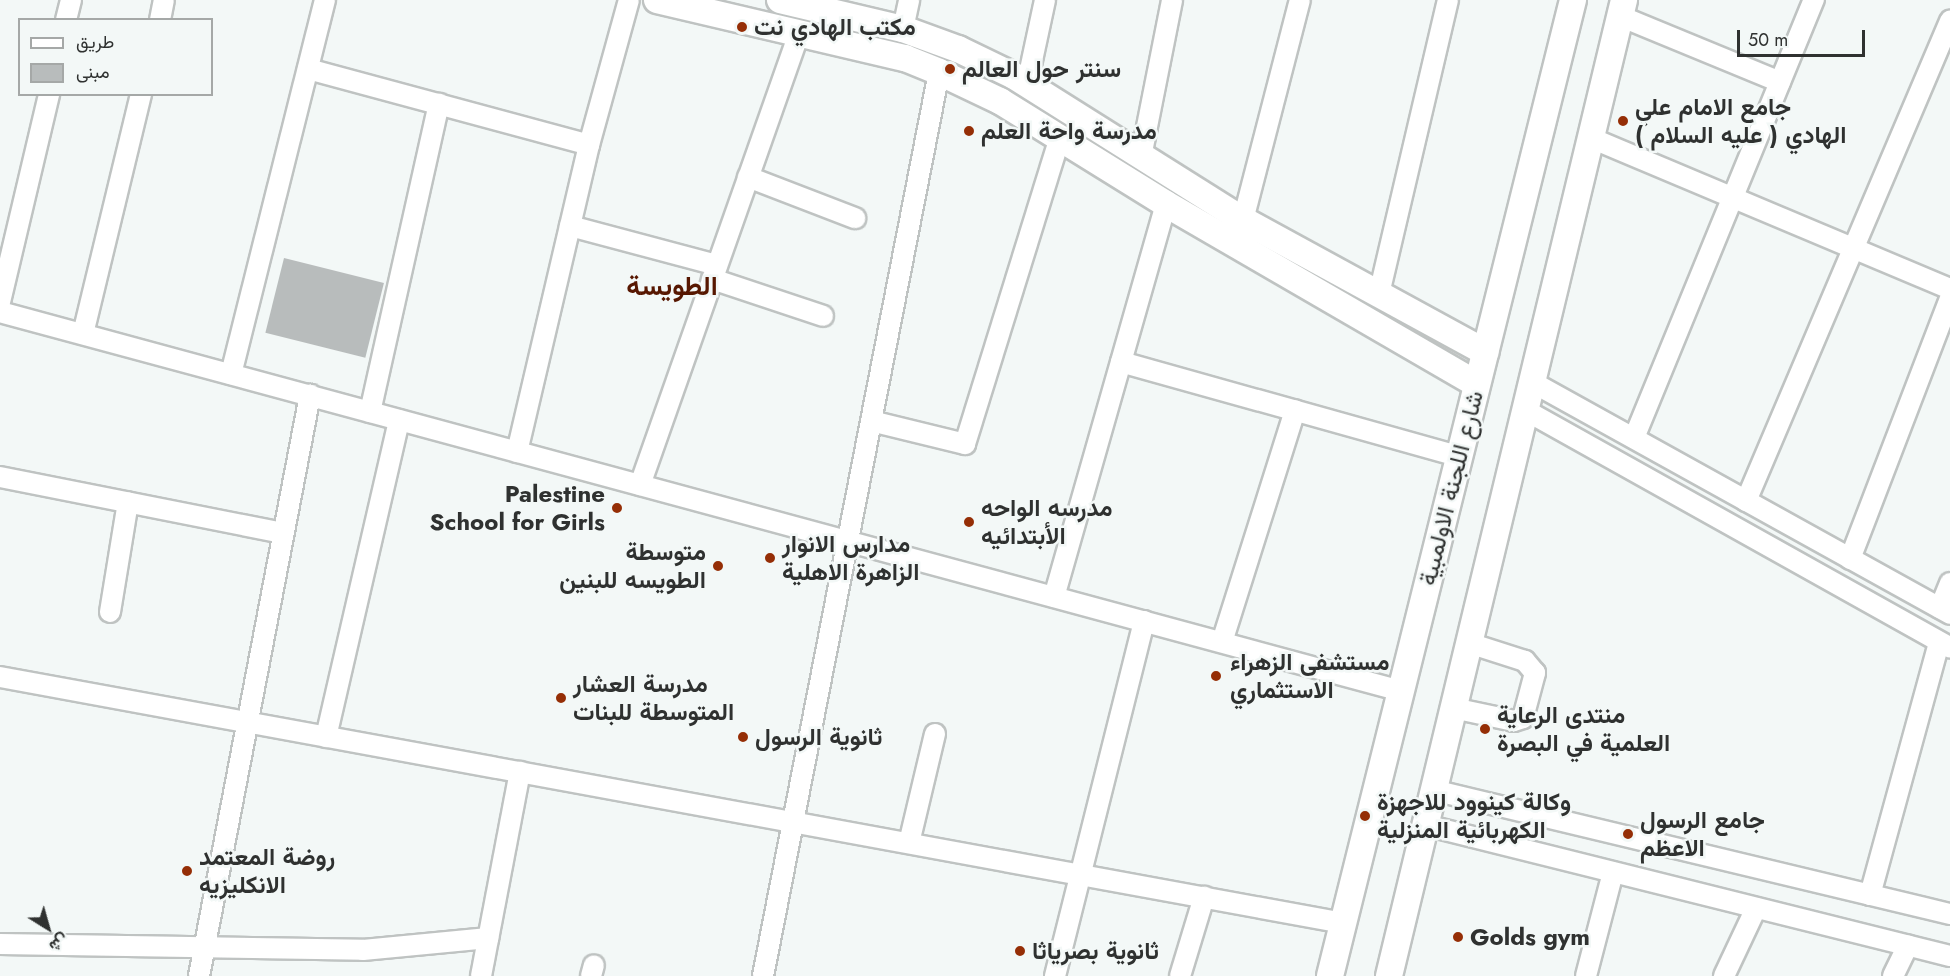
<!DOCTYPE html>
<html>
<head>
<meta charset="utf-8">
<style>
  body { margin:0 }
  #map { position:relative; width:1950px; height:976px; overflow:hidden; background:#f3f8f7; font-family:Jost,Vazirmatn,sans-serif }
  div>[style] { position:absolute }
  .building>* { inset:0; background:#b8bcbc; transform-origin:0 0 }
  .roads { filter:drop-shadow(2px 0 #bfc3c2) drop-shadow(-2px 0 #bfc3c2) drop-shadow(0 2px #bfc3c2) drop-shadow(0 -2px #bfc3c2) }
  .minor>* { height:20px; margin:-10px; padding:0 10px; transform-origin:10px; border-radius:10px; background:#fff }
  .major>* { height:26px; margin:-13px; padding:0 13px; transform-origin:13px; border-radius:13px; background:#fff }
  .dots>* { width:16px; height:16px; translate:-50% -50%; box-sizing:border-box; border:3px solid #f3f8f7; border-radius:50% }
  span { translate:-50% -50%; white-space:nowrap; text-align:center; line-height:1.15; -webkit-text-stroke:5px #f3f8f7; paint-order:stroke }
  .poi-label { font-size:24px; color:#2f3130; font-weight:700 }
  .left { translate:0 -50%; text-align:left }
  .right { translate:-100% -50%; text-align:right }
  .street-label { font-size:24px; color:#2f3130 }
  .quarter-label { font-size:27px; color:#571701; font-weight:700 }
  .legend { position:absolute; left:18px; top:18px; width:195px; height:78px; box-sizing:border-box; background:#f3f8f7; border:2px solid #a5a8a7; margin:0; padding:8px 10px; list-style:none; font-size:18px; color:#2f3130 }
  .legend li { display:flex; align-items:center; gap:12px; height:30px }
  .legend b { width:30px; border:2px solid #a5a8a7 }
  .north { position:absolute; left:18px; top:898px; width:60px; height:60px; -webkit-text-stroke:4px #f3f8f7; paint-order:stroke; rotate:143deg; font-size:16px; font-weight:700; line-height:24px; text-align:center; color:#2f3130 }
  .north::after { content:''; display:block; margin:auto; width:21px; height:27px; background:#2f3130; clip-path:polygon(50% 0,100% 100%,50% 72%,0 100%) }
  .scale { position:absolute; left:1737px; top:30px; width:128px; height:27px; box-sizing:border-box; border:3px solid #2f3130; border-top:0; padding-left:8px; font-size:18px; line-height:21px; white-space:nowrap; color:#2f3130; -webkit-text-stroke:4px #f3f8f7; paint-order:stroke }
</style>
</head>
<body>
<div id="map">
  <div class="building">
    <div style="left:284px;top:258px;width:103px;height:77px;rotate:14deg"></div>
  </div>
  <div class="roads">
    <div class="minor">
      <div style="left:1620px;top:16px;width:173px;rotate:22.4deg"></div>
      <div style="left:66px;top:20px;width:21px;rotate:-76deg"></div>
      <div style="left:160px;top:20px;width:20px;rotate:-79deg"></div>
      <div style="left:903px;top:29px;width:30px;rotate:-78deg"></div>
      <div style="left:308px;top:69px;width:291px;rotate:15.1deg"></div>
      <div style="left:1027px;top:84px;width:86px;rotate:-77.9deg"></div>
      <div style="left:1591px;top:138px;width:389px;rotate:22.8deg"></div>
      <div style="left:1141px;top:157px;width:160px;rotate:-78.8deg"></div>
      <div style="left:748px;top:177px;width:115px;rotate:21deg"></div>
      <div style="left:1243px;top:220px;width:227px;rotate:-75.5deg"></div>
      <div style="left:570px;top:226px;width:152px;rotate:14.9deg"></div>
      <div style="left:712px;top:279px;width:117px;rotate:18.4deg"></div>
      <div style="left:1379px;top:294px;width:302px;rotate:-76.8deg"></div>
      <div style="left:0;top:302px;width:214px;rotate:-76.7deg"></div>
      <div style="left:0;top:312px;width:1451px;rotate:15.14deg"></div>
      <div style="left:83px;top:334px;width:247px;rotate:-76.4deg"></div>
      <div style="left:1121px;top:362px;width:349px;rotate:15.6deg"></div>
      <div style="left:231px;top:374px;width:386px;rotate:-75.9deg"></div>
      <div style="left:1532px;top:382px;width:478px;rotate:29deg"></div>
      <div style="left:1525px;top:410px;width:487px;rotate:29.2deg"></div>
      <div style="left:370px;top:412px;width:316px;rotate:-77.4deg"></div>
      <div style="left:871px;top:421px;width:97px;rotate:13.7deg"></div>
      <div style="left:965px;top:444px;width:318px;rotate:-72.8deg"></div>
      <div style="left:1634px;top:438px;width:474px;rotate:-67.7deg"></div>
      <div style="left:517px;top:452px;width:315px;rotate:-76.8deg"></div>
      <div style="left:589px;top:145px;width:150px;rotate:-74.6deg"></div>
      <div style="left:0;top:477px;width:289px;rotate:11.2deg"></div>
      <div style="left:640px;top:485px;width:479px;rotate:-70.6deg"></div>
      <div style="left:1746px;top:501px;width:522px;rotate:-66.97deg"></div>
      <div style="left:1850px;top:559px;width:279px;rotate:-69deg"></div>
      <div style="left:1054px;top:597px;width:409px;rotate:-74.1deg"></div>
      <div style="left:1940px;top:608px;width:27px;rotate:-68deg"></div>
      <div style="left:110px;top:612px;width:111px;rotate:-80.7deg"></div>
      <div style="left:1222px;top:642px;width:243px;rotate:-72.5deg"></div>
      <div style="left:0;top:677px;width:1365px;rotate:10.38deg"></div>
      <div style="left:1453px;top:708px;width:62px;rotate:12deg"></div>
      <div style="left:1514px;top:721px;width:9px;rotate:-18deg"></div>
      <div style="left:1523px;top:718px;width:47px;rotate:-75.1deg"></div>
      <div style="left:1535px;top:673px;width:16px;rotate:-130deg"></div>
      <div style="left:1525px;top:661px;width:59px;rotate:-162.2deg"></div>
      <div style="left:326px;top:737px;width:325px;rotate:-77deg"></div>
      <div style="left:1433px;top:790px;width:532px;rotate:13.49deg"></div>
      <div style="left:1425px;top:825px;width:541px;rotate:14.01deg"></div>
      <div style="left:909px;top:843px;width:112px;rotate:-76.6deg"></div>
      <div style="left:1870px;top:895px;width:262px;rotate:-74.7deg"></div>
      <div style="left:0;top:944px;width:363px;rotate:0.9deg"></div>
      <div style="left:363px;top:950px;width:126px;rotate:-5.5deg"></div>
      <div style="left:199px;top:976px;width:592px;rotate:-79.18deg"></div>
      <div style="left:481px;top:976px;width:208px;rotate:-79.2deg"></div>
      <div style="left:591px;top:976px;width:11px;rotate:-75deg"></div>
      <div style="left:763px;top:976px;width:921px;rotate:-78.98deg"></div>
      <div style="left:1055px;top:976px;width:366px;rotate:-75.9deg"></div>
      <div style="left:1180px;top:976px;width:83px;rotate:-73.1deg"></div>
      <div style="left:1586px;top:976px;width:107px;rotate:-75.4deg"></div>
      <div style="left:1724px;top:976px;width:75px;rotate:-64.8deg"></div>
      <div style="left:1893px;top:976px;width:34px;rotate:-64deg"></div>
    </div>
    <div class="major">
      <div style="left:657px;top:0;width:255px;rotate:13.2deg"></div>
      <div style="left:905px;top:58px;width:37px;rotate:22deg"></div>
      <div style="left:939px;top:72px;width:68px;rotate:25.4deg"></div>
      <div style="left:1000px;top:101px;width:195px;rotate:31.8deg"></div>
      <div style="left:1166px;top:204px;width:358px;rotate:30.1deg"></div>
      <div style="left:780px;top:0;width:126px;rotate:13.3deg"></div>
      <div style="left:903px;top:29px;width:59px;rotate:20deg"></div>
      <div style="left:958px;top:49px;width:62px;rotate:25.7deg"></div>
      <div style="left:1014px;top:76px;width:271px;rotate:32.2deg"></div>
      <div style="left:1243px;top:220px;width:276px;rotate:28.6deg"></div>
      <div style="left:1330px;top:976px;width:1006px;rotate:-76.02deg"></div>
      <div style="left:1389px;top:976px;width:1004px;rotate:-76.46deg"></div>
    </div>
  </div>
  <div class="dots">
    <div style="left:742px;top:27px;background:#952e06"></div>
    <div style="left:950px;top:69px;background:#952e06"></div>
    <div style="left:1623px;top:121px;background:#952e06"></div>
    <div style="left:969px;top:131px;background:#952e06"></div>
    <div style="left:617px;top:508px;background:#952e06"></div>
    <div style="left:969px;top:522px;background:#952e06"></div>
    <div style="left:770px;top:558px;background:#952e06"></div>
    <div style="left:718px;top:566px;background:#952e06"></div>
    <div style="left:1216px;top:676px;background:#952e06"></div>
    <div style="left:561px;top:698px;background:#952e06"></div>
    <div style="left:1485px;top:729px;background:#952e06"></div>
    <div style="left:743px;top:737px;background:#952e06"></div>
    <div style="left:1365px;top:816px;background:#952e06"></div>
    <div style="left:1628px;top:834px;background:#952e06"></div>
    <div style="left:187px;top:871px;background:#952e06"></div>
    <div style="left:1458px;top:937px;background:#952e06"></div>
    <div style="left:1020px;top:951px;background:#952e06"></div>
  </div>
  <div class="poi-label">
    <span class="left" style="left:754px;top:27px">مكتب الهادي نت</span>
    <span class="left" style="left:962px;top:69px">سنتر حول العالم</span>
    <span class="left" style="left:1635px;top:121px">جامع الامام علي<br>الهادي ( عليه السلام )</span>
    <span class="left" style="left:981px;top:131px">مدرسة واحة العلم</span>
    <span class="right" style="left:605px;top:508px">Palestine<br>School for Girls</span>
    <span class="left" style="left:981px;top:522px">مدرسه الواحه<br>الأبتدائيه</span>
    <span class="left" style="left:782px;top:558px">مدارس الانوار<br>الزاهرة الاهلية</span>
    <span class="right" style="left:706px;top:566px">متوسطة<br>الطويسه للبنين</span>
    <span class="left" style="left:1230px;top:676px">مستشفى الزهراء<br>الاستثماري</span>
    <span class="left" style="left:573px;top:698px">مدرسة العشار<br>المتوسطة للبنات</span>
    <span class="left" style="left:1497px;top:729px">منتدى الرعاية<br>العلمية في البصرة</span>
    <span class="left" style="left:755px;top:737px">ثانوية الرسول</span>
    <span class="left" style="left:1377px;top:816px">وكالة كينوود للاجهزة<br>الكهربائية المنزلية</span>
    <span class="left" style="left:1640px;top:834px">جامع الرسول<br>الاعظم</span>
    <span class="left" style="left:199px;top:871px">روضة المعتمد<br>الانكليزيه</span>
    <span class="left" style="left:1470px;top:937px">Golds gym</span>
    <span class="left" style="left:1032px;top:951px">ثانوية بصرياثا</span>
  </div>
  <div class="street-label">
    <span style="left:1451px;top:488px;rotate:-76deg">شارع اللجنة الاولمبية</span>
  </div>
  <div class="quarter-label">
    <span style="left:672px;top:286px">الطويسة</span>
  </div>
  <ul class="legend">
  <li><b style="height:8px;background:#fff"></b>طريق</li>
  <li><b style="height:16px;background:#b8bcbc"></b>مبنى</li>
  </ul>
  <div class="north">ش</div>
  <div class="scale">50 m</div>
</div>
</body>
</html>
